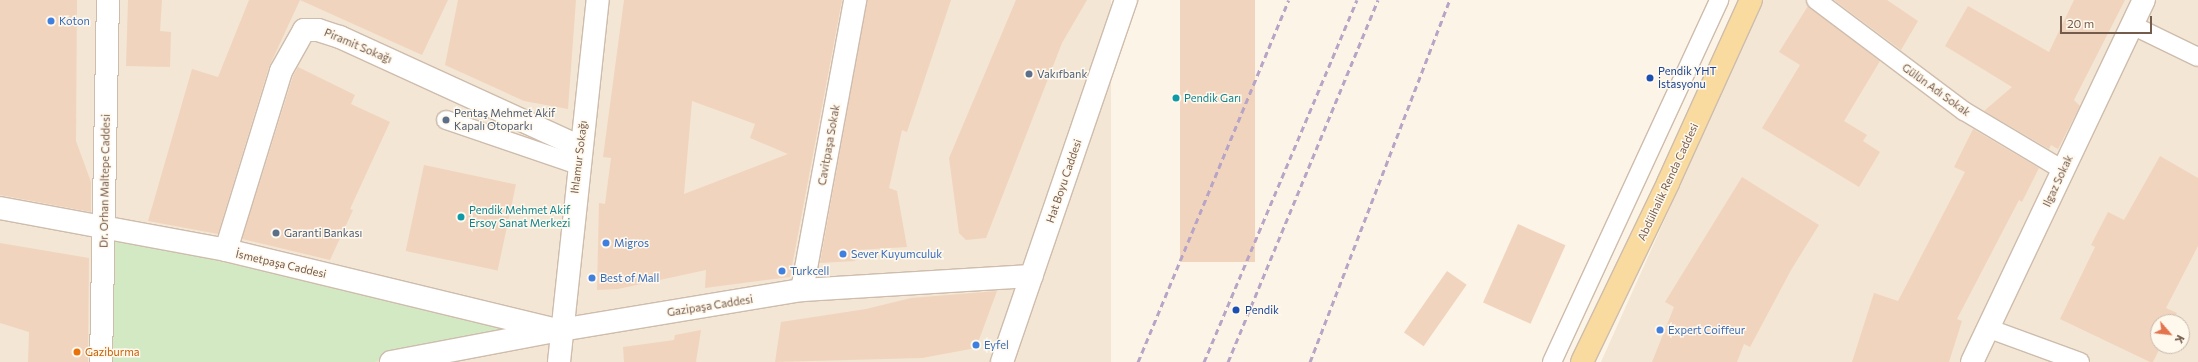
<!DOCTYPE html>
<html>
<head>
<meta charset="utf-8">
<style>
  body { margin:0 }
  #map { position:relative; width:2198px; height:362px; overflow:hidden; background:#fcf4e6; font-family:Commissioner,sans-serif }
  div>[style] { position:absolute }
  .residential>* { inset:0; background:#f3e6d4; transform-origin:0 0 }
  .green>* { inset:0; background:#d2e9c4 }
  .building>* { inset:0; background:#f1d4be; transform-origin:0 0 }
  .roads { filter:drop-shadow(1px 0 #cebcac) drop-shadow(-1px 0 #cebcac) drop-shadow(0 1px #cebcac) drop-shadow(0 -1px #cebcac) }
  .lane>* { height:18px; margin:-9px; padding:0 9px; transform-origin:9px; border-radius:9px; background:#fff }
  .street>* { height:22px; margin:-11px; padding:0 11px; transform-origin:11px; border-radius:11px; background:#fff }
  .secondary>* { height:22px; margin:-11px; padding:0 11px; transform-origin:11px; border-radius:11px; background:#fff }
  .primary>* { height:22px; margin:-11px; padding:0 11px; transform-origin:11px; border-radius:11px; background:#f9db9f }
  .rail>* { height:3px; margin-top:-1.5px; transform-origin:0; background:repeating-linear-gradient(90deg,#b7a4c6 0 6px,transparent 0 10px) }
  .dots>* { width:11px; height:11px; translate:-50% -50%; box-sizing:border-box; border:2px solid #fff8ec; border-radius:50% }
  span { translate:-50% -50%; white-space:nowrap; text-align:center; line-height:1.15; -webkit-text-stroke:3px #fff8ec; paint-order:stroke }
  .shop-label { font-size:11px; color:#366cbe }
  .left { translate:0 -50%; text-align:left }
  .street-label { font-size:11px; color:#755b4b }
  .transit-label { font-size:11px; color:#164399 }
  .service-label { font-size:11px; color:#4e5e75 }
  .culture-label { font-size:11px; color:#0d838f }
  .food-label { font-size:11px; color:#c56008 }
  .north { position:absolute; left:2150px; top:314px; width:40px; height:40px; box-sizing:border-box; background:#fff8ec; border:1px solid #c8b9ac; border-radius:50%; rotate:118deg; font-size:11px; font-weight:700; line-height:16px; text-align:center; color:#755b4b }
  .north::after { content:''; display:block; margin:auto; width:14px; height:18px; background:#e4744d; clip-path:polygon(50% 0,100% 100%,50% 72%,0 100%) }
  .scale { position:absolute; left:2060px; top:16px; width:92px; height:18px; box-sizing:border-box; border:2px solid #755b4b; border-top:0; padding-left:5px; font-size:12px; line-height:14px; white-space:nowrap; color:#755b4b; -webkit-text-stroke:3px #fff8ec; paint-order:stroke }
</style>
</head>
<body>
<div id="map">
  <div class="residential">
    <div style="left:0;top:0;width:1111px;height:362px"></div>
    <div style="clip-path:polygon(evenodd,1763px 0,2198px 0,2198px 362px,1601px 362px,1763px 0,2158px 322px,2182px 322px,2182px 346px,2158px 346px,2158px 322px)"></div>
  </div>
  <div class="green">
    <div style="clip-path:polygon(111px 237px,521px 329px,374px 362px,109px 362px)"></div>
  </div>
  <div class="building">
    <div style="clip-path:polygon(0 0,77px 0,76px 141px,91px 182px,91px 212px,0 195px)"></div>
    <div style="clip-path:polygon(128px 0,162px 0,160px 31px,171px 32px,170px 67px,126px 66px)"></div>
    <div style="clip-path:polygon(249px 0,300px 0,269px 67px,218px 234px,148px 221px,192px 69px,218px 77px)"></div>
    <div style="clip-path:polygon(300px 0,448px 0,422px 55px)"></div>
    <div style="clip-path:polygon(458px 0,576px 0,568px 109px,524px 101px,445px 65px)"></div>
    <div style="clip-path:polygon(evenodd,624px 0,842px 0,790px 277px,705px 288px,706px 270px,618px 289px,597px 290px,599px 203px,605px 204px,611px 158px,603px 157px,624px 0,692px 101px,755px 124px,750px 138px,788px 154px,684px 194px,692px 101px)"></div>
    <div style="clip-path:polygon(867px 0,951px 0,907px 132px,902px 130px,889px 188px,897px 191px,907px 247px,858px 250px,855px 261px,820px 263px)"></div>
    <div style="clip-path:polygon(1016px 0,1087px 0,1062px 43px,986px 238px,966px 240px,959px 233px,949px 158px)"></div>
    <div style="left:1180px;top:0;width:75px;height:262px"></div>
    <div style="clip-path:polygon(1834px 0,1887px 0,1918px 21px,1901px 50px)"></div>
    <div style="clip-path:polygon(2074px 0,2125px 0,2074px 100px,2080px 106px,2058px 149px,2051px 145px,2049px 149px,1984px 111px,2012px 87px,1945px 46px,1968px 6px,2049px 52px)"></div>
    <div style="clip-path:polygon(1808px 6px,1880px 61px,1844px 121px,1867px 135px,1863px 141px,1880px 152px,1859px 187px,1762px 128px,1800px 65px,1779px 52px)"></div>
    <div style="clip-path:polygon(298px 67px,355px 95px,351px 104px,390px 122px,350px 209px,353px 210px,330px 260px,242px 239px,293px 76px)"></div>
    <div style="clip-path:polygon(1973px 129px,2039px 168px,2022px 202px,2019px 200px,1957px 319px,1962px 321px,1949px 362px,1852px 362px,1874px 293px,1898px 301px,1965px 172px,1954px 167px)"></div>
    <div style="clip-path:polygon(2160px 156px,2198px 178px,2198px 246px,2166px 308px,2177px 313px,2172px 322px,2158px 322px,2158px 346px,2161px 346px,2153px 362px,2150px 362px,2060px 319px,2095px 247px,2091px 245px,2108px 212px,2124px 220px)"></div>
    <div style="left:424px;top:165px;width:94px;height:88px;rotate:12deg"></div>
    <div style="clip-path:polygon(1742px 177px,1819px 225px,1791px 270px,1750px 347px,1744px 344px,1737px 362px,1652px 362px,1674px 307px,1665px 302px)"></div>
    <div style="left:1518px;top:224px;width:52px;height:86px;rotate:24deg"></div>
    <div style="clip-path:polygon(0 243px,89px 258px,88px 362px,28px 362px,29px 332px,0 323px)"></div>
    <div style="left:1447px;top:271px;width:24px;height:75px;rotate:35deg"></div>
    <div style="clip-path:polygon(997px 291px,976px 348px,922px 358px,775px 362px,781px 322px,866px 309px,911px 298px)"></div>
    <div style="clip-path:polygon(701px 330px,696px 362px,624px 362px,623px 347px,674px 340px,675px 335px)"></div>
  </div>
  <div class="roads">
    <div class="lane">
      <div style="left:1816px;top:0;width:185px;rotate:36.9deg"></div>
      <div style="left:1964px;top:111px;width:115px;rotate:30.8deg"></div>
      <div style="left:2132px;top:25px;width:73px;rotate:25.9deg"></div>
      <div style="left:446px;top:120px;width:139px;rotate:18.8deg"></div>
      <div style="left:1987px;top:328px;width:99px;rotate:20.1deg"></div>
      <div style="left:1552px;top:362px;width:399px;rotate:-65.2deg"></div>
    </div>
    <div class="street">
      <div style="left:0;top:208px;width:230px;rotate:10.5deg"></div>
      <div style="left:226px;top:250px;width:336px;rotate:13.6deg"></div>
      <div style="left:226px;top:250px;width:187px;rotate:-72.9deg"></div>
      <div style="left:281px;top:71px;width:47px;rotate:-60.7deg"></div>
      <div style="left:304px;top:30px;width:14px"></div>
      <div style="left:318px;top:30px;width:23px;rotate:18deg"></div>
      <div style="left:340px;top:37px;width:264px;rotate:24.6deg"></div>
      <div style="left:802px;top:290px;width:295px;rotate:-79.6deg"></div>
      <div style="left:101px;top:362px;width:362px;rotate:-88.9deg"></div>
      <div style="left:391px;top:362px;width:172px;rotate:-10.7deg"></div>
      <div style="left:560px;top:330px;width:245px;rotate:-9.4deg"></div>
      <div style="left:802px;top:290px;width:230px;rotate:-3.5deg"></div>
      <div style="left:559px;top:362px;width:364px;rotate:-83.9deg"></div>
      <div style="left:1972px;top:362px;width:401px;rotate:-64.6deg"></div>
    </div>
    <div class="secondary">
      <div style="left:1002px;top:362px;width:383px;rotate:-71.1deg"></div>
    </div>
    <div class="primary">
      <div style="left:1582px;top:362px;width:199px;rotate:-64.3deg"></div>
      <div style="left:1668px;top:183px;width:201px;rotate:-65.6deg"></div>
    </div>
  </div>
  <div class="rail">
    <div style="left:1138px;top:362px;width:392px;rotate:-67.4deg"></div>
    <div style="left:1204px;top:362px;width:393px;rotate:-67.1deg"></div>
    <div style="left:1228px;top:362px;width:392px;rotate:-67.5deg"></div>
    <div style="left:1310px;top:362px;width:388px;rotate:-68.9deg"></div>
  </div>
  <div class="dots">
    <div style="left:51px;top:21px;background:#3f7fe0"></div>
    <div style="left:1029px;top:74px;background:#5c6f8a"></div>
    <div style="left:1650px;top:78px;background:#1a4fb4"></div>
    <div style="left:1176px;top:98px;background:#0f9aa8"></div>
    <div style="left:446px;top:120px;background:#5c6f8a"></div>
    <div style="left:461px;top:217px;background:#0f9aa8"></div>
    <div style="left:276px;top:233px;background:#5c6f8a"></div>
    <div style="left:606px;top:243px;background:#3f7fe0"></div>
    <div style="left:843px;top:254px;background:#3f7fe0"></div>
    <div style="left:782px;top:271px;background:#3f7fe0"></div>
    <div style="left:592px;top:278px;background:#3f7fe0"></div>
    <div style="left:1236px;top:310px;background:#1a4fb4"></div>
    <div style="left:1660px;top:330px;background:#3f7fe0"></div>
    <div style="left:976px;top:345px;background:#3f7fe0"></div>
    <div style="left:77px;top:352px;background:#e8710a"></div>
  </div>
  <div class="shop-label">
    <span class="left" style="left:59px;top:21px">Koton</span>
    <span class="left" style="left:614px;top:243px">Migros</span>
    <span class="left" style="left:851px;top:254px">Sever Kuyumculuk</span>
    <span class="left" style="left:790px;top:271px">Turkcell</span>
    <span class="left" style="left:600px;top:278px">Best of Mall</span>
    <span class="left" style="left:1668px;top:330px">Expert Coiffeur</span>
    <span class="left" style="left:984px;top:345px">Eyfel</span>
  </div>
  <div class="street-label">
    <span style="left:358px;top:46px;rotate:23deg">Piramit Sokağı</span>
    <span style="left:1936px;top:90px;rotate:36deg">Gülün Adı Sokak</span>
    <span style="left:829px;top:145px;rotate:-80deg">Cavitpaşa Sokak</span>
    <span style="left:579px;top:157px;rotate:-83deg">Ihlamur Sokağı</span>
    <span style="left:105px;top:181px;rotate:-89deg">Dr. Orhan Maltepe Caddesi</span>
    <span style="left:1064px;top:181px;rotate:-71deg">Hat Boyu Caddesi</span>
    <span style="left:2058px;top:181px;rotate:-65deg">Ilgaz Sokak</span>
    <span style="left:1668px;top:182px;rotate:-65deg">Abdülhalik Renda Caddesi</span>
    <span style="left:281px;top:264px;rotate:13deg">İsmetpaşa Caddesi</span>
    <span style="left:710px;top:306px;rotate:-9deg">Gazipaşa Caddesi</span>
  </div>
  <div class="transit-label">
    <span class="left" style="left:1658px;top:78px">Pendik YHT<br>İstasyonu</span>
    <span class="left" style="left:1245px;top:310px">Pendik</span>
  </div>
  <div class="service-label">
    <span class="left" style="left:1037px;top:74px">Vakıfbank</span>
    <span class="left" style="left:454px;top:120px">Pentaş Mehmet Akif<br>Kapalı Otoparkı</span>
    <span class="left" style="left:284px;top:233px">Garanti Bankası</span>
  </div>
  <div class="culture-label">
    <span class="left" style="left:1184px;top:98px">Pendik Garı</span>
    <span class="left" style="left:469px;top:217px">Pendik Mehmet Akif<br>Ersoy Sanat Merkezi</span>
  </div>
  <div class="food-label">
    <span class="left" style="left:85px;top:352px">Gaziburma</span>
  </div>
  <div class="north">K</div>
  <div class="scale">20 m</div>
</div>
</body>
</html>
